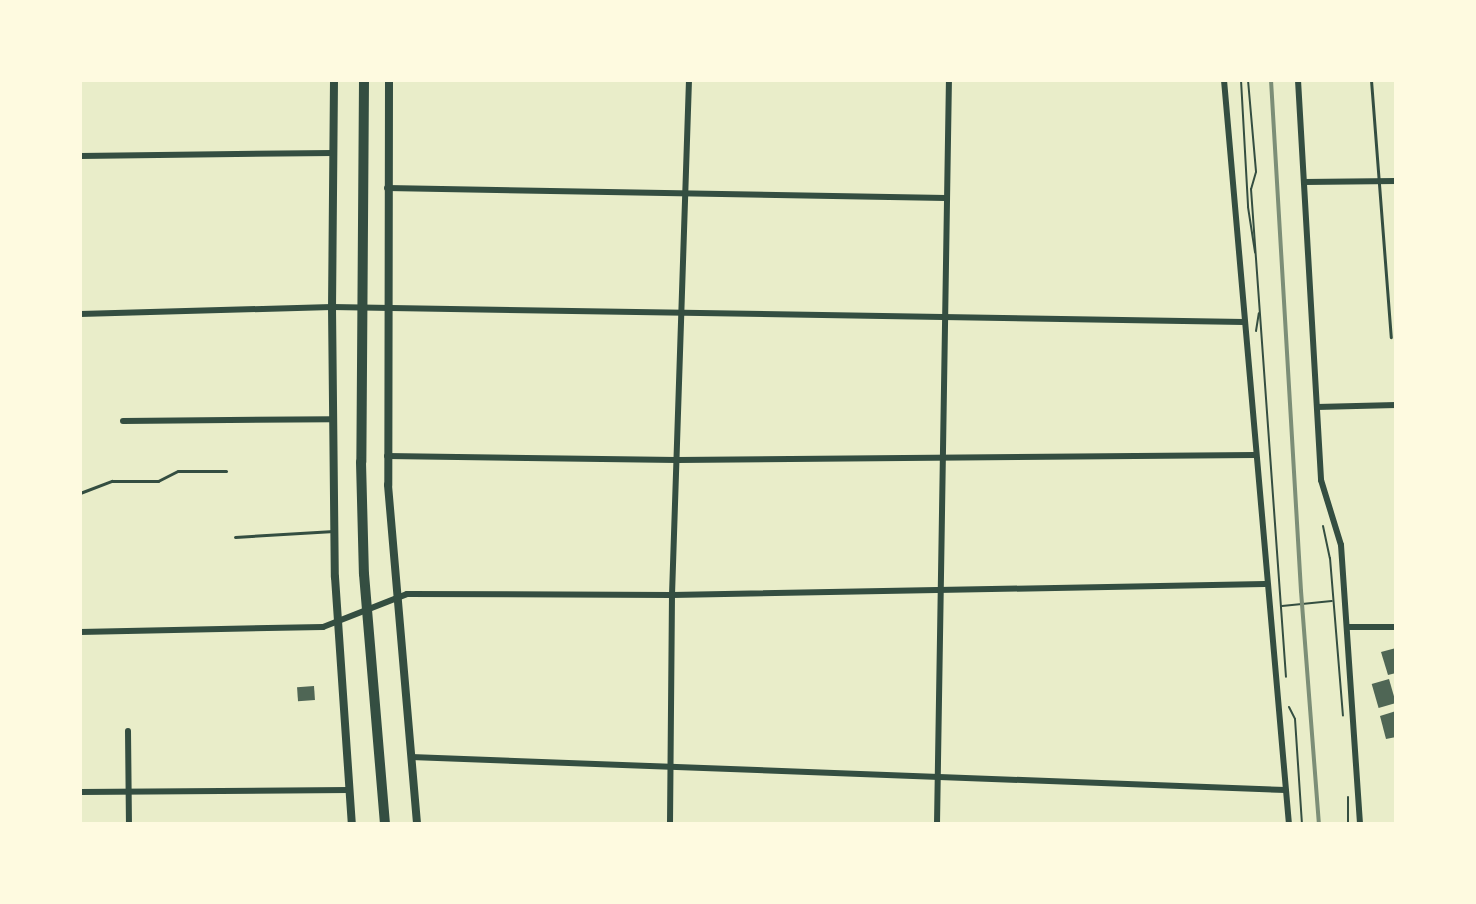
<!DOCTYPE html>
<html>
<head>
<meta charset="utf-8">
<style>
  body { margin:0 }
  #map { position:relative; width:1476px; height:904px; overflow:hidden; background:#e9edc9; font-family:Commissioner,sans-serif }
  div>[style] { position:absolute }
  .building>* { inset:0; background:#4f6655; transform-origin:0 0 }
  .path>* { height:2px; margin:-1px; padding:0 1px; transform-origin:1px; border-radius:1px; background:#344e41 }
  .service>* { height:3px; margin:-1.5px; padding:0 1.5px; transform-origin:1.5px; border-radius:1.5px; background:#344e41 }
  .minor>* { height:6px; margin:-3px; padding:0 3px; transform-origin:3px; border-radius:3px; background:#344e41 }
  .tertiary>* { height:8px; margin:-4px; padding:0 4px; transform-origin:4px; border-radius:4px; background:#344e41 }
  .primary>* { height:10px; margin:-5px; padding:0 5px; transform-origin:5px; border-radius:5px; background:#344e41 }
  .rail>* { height:4px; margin:-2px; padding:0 2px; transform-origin:2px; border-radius:2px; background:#7c8e77 }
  span { translate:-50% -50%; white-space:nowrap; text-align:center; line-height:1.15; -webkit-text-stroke:6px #fefae0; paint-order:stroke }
  .frame { position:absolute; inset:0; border:82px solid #fefae0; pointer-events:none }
</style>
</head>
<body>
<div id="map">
  <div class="building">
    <div style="clip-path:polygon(1396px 648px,1396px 673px,1388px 675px,1381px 652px)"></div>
    <div style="left:1389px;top:679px;width:25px;height:18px;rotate:74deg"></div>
    <div style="left:314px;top:686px;width:14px;height:17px;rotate:86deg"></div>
    <div style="clip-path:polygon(1396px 711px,1396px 737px,1386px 739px,1380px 716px)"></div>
  </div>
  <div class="path">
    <div style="left:1241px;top:80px;width:127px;rotate:86.8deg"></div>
    <div style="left:1248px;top:207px;width:46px;rotate:81.2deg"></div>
    <div style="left:1248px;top:80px;width:92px;rotate:85deg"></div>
    <div style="left:1256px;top:172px;width:18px;rotate:106deg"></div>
    <div style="left:1251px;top:189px;width:489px;rotate:85.9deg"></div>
    <div style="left:1256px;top:331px;width:18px;rotate:-81deg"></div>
    <div style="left:1323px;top:526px;width:33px;rotate:78deg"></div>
    <div style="left:1330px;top:558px;width:158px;rotate:85.3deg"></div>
    <div style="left:1282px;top:606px;width:50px;rotate:-5.7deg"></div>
    <div style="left:1289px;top:707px;width:13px;rotate:63deg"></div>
    <div style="left:1295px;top:719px;width:105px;rotate:86.2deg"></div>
    <div style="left:1348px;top:797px;width:27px;rotate:90deg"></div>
  </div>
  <div class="service">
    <div style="left:1371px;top:80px;width:258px;rotate:85.6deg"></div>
    <div style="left:80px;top:493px;width:34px;rotate:-21deg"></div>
    <div style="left:112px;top:481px;width:46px"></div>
    <div style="left:158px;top:481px;width:22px;rotate:-27deg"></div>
    <div style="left:178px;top:471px;width:48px"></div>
    <div style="left:235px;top:537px;width:99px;rotate:-3.5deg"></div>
  </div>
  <div class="minor">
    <div style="left:1224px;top:80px;width:747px;rotate:85.01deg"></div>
    <div style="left:1298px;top:80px;width:401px;rotate:86.7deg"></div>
    <div style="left:1321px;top:480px;width:68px;rotate:72.9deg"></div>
    <div style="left:1341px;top:545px;width:280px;rotate:86.1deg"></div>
    <div style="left:80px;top:156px;width:253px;rotate:-0.7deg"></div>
    <div style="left:1304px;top:182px;width:92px;rotate:-0.6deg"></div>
    <div style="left:387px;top:188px;width:559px;rotate:1.02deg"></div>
    <div style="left:80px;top:314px;width:252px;rotate:-1.6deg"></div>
    <div style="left:332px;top:307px;width:912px;rotate:0.94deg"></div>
    <div style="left:1317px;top:407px;width:79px;rotate:-1.5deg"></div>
    <div style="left:123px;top:421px;width:210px;rotate:-0.5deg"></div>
    <div style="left:387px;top:456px;width:290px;rotate:0.8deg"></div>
    <div style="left:677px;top:460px;width:578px;rotate:-0.5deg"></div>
    <div style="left:1347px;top:627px;width:49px"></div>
    <div style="left:80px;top:632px;width:243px;rotate:-1.2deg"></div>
    <div style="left:323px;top:627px;width:90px;rotate:-21.4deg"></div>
    <div style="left:407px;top:594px;width:265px;rotate:0.2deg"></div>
    <div style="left:672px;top:595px;width:593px;rotate:-1.06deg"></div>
    <div style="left:128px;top:731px;width:93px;rotate:89.4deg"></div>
    <div style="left:411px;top:757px;width:875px;rotate:2.16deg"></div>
    <div style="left:80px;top:792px;width:269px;rotate:-0.4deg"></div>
    <div style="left:670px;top:824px;width:229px;rotate:-89.5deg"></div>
    <div style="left:672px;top:595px;width:515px;rotate:-88.11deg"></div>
    <div style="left:937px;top:824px;width:744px;rotate:-89.08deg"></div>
  </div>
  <div class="tertiary">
    <div style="left:334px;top:80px;width:227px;rotate:90.5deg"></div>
    <div style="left:332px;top:307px;width:270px;rotate:89.4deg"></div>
    <div style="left:335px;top:577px;width:248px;rotate:86.1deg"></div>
    <div style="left:389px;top:80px;width:405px;rotate:90.1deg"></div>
    <div style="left:388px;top:485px;width:340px;rotate:85.1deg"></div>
  </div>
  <div class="primary">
    <div style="left:364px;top:80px;width:382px;rotate:90.4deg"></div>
    <div style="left:361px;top:462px;width:112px;rotate:88.5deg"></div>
    <div style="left:364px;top:574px;width:251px;rotate:85.2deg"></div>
  </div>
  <div class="rail">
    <div style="left:1271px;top:80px;width:512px;rotate:86.64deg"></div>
    <div style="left:1301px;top:591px;width:234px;rotate:85.6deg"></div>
  </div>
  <div class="frame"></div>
</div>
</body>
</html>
